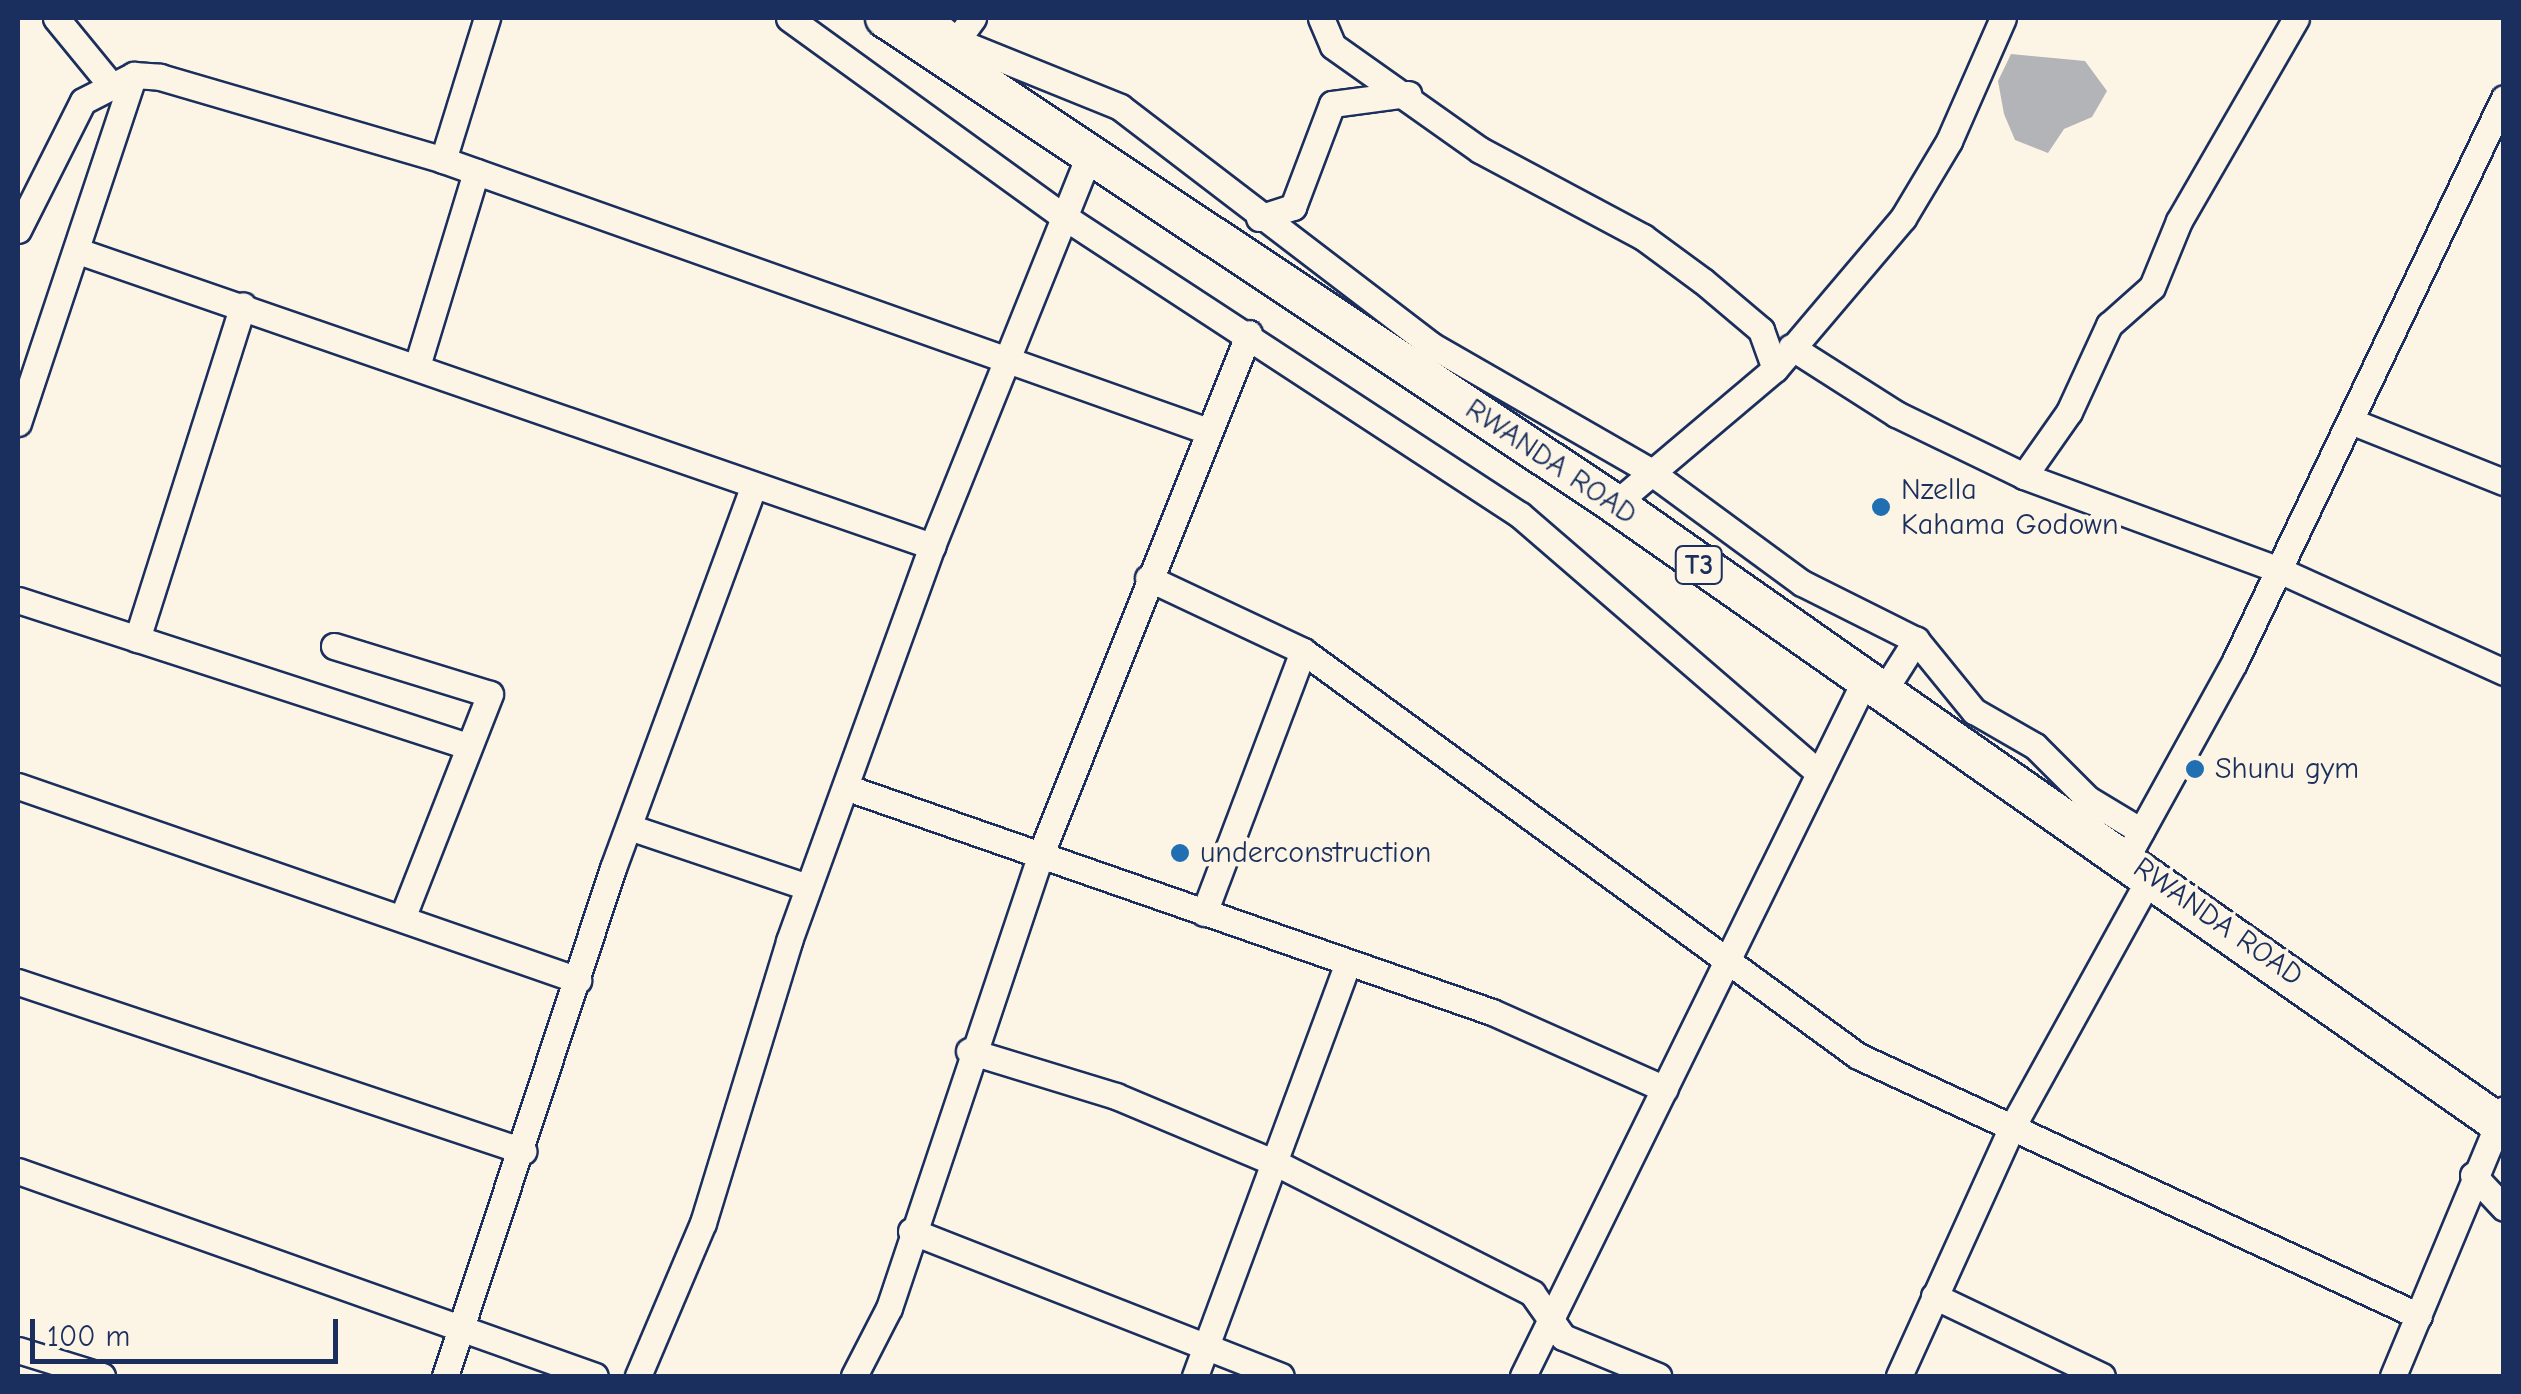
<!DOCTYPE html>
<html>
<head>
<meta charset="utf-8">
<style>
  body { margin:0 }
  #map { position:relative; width:2521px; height:1394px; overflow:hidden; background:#fcf5e5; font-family:"Comic Neue",sans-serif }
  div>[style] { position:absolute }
  .water>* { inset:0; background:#b2b4b8 }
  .roads { filter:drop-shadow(2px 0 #1b2f5e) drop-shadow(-2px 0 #1b2f5e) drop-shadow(0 2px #1b2f5e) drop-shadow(0 -2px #1b2f5e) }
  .minor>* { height:25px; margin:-12.5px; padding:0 12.5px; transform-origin:12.5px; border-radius:12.5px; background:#fcf5e5 }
  .highway>* { height:38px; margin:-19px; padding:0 19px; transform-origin:19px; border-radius:19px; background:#fcf5e5 }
  .dots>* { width:28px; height:28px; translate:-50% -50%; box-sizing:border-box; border:5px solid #fcf5e5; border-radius:50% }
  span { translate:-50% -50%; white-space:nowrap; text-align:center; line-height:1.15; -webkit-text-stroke:9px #fcf5e5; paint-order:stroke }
  .shield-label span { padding:2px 8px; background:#fcf5e5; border:2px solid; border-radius:8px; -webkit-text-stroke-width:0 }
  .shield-label { font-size:28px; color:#1b2f5e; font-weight:700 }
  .street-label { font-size:30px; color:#1b2f5e }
  .poi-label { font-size:30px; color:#1b2f5e }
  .left { translate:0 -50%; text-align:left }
  .frame { position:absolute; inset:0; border:20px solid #1b2f5e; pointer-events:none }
  .scale { position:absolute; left:30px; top:1319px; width:308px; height:45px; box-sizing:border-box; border:5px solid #1b2f5e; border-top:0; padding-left:12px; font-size:30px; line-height:35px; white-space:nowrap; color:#1b2f5e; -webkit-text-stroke:8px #fcf5e5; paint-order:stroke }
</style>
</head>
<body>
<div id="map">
  <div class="water">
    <div style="clip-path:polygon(2011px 54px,2085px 61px,2107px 91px,2092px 117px,2064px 129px,2048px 153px,2015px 140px,2004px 114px,1998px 81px)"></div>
  </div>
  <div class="roads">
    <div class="minor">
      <div style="left:56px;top:18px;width:85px;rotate:50.7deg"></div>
      <div style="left:789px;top:18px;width:334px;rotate:35.9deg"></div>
      <div style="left:1060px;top:214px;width:550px;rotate:33.2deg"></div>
      <div style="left:1520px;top:515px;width:395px;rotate:40.8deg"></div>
      <div style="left:929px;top:18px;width:36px;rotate:39deg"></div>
      <div style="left:957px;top:41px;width:176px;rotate:22deg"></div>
      <div style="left:1120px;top:107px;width:392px;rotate:37.4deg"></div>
      <div style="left:1431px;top:345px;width:250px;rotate:29.9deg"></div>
      <div style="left:1648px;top:470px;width:191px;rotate:36.3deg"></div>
      <div style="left:1802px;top:583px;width:127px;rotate:26.6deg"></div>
      <div style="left:1916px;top:640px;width:92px;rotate:50.8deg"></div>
      <div style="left:1974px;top:711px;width:70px;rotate:29.8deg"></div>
      <div style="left:2035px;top:746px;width:75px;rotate:45deg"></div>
      <div style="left:2088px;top:799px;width:62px;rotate:31.1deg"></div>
      <div style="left:1321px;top:18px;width:30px;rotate:67deg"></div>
      <div style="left:1333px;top:46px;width:180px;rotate:35.3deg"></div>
      <div style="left:1480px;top:150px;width:185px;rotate:28.1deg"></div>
      <div style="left:1643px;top:237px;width:74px;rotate:36.3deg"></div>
      <div style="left:1703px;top:281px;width:76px;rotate:40.2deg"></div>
      <div style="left:1761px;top:330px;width:41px;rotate:70.3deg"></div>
      <div style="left:949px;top:51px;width:41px;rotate:-54deg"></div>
      <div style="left:443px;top:160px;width:149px;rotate:-72.8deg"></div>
      <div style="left:1259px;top:218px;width:36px;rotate:-18deg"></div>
      <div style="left:1293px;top:207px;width:110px;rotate:-69.3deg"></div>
      <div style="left:1332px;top:104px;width:77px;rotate:-7.5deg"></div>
      <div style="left:18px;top:230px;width:144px;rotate:-63.3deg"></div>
      <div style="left:83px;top:101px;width:57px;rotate:-27deg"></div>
      <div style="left:134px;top:75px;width:26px;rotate:4deg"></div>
      <div style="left:160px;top:77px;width:295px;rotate:16.3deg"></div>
      <div style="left:443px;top:160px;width:808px;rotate:19.51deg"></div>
      <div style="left:78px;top:251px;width:904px;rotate:19.06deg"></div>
      <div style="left:1791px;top:347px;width:125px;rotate:32.5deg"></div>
      <div style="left:1896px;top:414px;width:142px;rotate:25.8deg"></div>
      <div style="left:2024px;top:476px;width:272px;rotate:20.2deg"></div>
      <div style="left:2279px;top:570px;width:247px;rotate:24.4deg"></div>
      <div style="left:417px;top:366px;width:203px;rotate:-73.1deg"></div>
      <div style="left:2353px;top:422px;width:162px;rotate:21.7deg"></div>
      <div style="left:18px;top:423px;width:367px;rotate:-71.6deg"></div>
      <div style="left:2024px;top:476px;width:78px;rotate:-54.9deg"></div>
      <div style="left:2069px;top:412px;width:96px;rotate:-65.3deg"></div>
      <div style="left:2109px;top:325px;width:57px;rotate:-41.5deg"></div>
      <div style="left:2152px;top:287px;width:71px;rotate:-67.8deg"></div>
      <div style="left:2179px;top:221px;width:234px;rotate:-60deg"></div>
      <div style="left:1615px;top:504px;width:209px;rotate:-40.2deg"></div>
      <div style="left:1775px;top:369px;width:198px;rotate:-49.7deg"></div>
      <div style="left:1903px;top:218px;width:90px;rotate:-59.1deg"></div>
      <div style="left:1949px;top:141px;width:134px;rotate:-66.3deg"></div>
      <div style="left:1148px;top:578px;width:171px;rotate:25.2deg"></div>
      <div style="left:1303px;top:651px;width:687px;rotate:36.12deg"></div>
      <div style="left:1858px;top:1056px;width:618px;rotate:24.87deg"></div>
      <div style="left:18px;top:600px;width:473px;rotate:18deg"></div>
      <div style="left:137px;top:639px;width:350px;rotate:-72.4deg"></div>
      <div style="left:334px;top:646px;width:163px;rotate:17.1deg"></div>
      <div style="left:490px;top:694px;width:241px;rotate:111.4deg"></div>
      <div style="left:1883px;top:692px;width:62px;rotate:-57.6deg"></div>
      <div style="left:18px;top:786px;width:593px;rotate:19.11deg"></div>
      <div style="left:848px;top:788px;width:682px;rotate:19.18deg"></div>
      <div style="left:1492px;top:1012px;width:189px;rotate:24deg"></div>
      <div style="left:629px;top:827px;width:188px;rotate:18.6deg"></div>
      <div style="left:2133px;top:846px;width:209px;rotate:-61.1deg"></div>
      <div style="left:2234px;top:663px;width:626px;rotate:-64.46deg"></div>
      <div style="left:1204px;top:913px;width:280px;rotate:-69.3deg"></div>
      <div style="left:18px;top:982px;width:533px;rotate:18.5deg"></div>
      <div style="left:969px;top:1051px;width:154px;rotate:17deg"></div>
      <div style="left:1116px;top:1096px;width:176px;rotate:22.8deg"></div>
      <div style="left:1278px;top:1164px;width:285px;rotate:26.9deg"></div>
      <div style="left:1532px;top:1293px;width:54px;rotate:54.8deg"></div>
      <div style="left:1563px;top:1337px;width:103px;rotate:22.3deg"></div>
      <div style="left:18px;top:1171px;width:612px;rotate:19.56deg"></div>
      <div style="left:2473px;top:1175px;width:45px;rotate:46.8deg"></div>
      <div style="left:911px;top:1231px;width:397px;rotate:21.4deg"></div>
      <div style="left:1934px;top:1296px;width:186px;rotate:25.5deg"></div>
      <div style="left:18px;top:1350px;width:88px;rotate:17.2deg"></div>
      <div style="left:445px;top:1376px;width:535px;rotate:-71.7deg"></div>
      <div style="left:613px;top:868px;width:406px;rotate:-69.8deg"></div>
      <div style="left:638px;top:1376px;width:166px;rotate:-67deg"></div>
      <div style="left:703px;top:1223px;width:295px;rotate:-73deg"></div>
      <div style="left:789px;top:941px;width:420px;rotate:-70.1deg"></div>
      <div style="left:932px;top:546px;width:427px;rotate:-68.1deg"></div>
      <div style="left:854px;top:1376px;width:76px;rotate:-62.8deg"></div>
      <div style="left:889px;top:1308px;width:477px;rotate:-71.5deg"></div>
      <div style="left:1040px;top:856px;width:563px;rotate:-68.22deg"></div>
      <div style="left:1195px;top:1376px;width:440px;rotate:-69.7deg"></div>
      <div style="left:1523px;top:1376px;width:775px;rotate:-63.83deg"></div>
      <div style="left:1899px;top:1376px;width:271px;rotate:-65.6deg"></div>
      <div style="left:2011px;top:1129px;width:290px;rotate:-61.1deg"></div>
      <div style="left:2393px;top:1376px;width:289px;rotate:-67.4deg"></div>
    </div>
    <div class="highway">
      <div style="left:885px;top:18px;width:877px;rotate:33.65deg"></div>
      <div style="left:1615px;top:504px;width:1086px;rotate:35.02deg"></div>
    </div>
  </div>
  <div class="dots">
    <div style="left:1881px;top:507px;background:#1f6fb2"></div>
    <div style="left:2195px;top:769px;background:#1f6fb2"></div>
    <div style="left:1180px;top:853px;background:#1f6fb2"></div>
  </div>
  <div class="shield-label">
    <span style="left:1699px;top:565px">T3</span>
  </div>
  <div class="street-label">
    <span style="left:1551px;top:462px;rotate:34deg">RWANDA ROAD</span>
    <span style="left:2218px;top:922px;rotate:35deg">RWANDA ROAD</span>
  </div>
  <div class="poi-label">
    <span class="left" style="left:1901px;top:507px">Nzella<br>Kahama Godown</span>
    <span class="left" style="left:2215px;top:769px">Shunu gym</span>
    <span class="left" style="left:1200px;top:853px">underconstruction</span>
  </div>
  <div class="frame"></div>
  <div class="scale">100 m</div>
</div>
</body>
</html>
